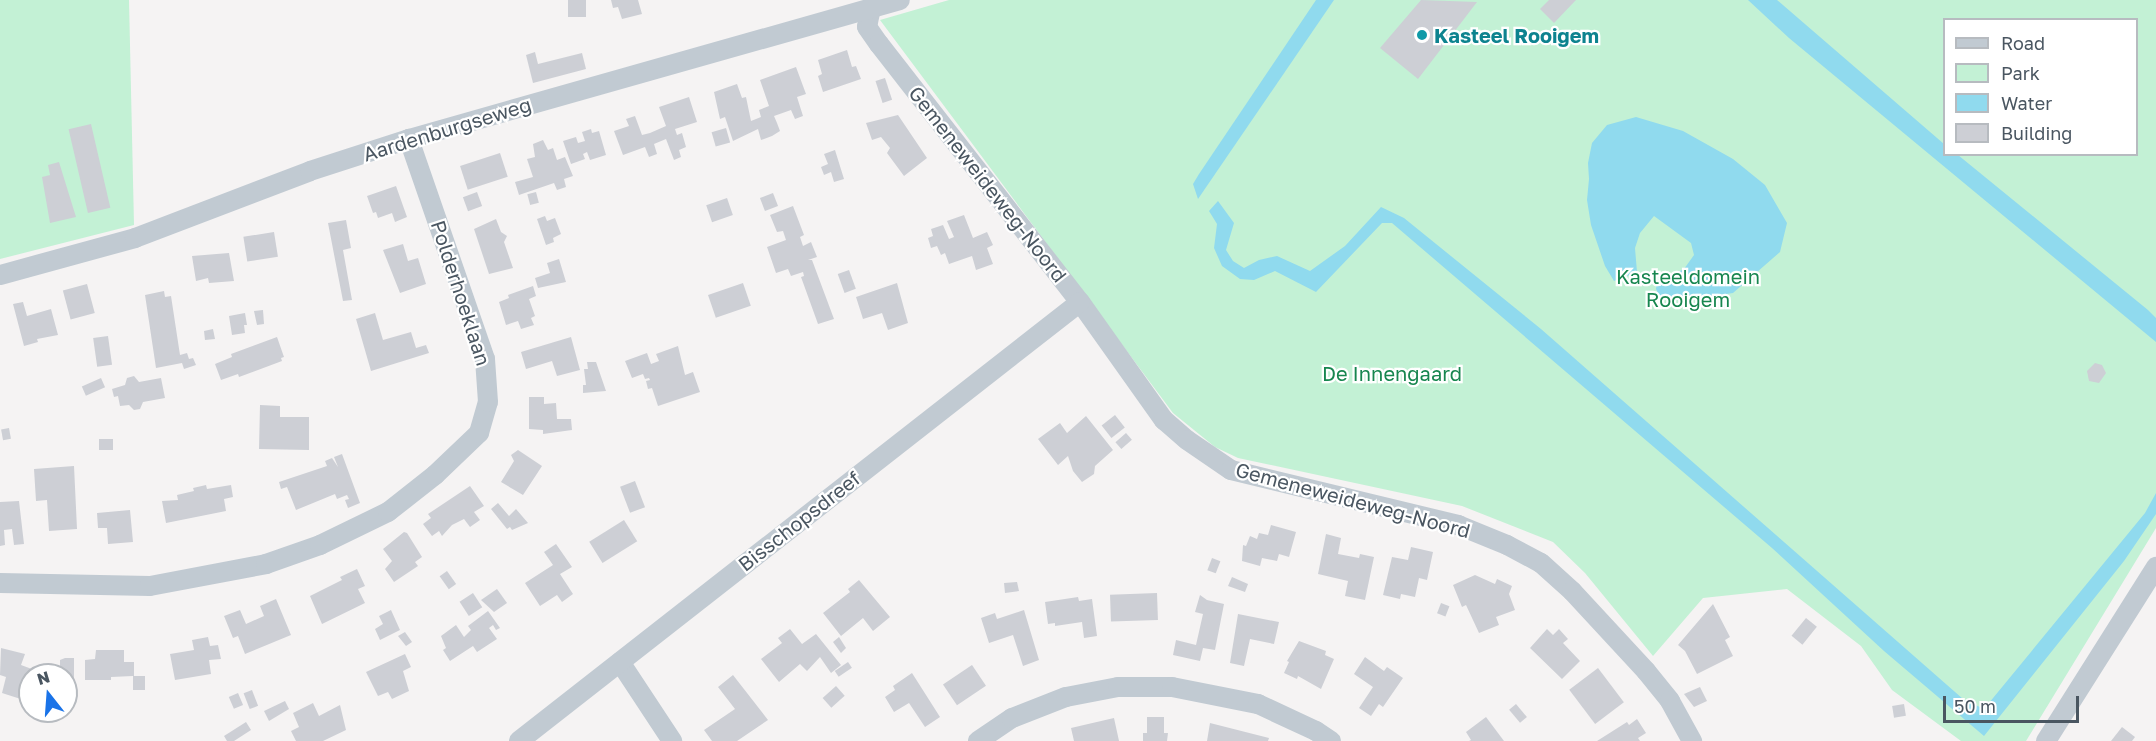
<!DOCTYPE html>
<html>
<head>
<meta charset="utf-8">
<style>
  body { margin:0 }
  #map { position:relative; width:2156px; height:741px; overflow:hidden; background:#f5f3f3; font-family:"Golos Text",sans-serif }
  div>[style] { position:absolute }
  .green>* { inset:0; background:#c3f1d5 }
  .water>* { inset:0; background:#90daee }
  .building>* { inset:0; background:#cdcfd5; transform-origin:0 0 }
  .minor>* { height:20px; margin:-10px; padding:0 10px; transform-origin:10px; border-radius:10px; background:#c1cad2 }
  .dots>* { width:16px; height:16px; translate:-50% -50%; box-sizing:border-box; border:3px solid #fff; border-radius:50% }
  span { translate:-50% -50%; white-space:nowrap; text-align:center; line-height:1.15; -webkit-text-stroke:4.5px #fff; paint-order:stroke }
  .culture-label { font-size:20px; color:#0d838f; font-weight:700 }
  .left { translate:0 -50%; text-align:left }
  .street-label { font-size:20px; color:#4a5661 }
  .park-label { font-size:20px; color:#17864f }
  .legend { position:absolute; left:1943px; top:18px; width:195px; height:138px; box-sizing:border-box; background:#fff; border:2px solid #b7bbc0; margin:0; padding:8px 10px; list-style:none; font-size:18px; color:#4a5661 }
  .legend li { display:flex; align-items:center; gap:12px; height:30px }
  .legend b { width:30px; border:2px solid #b7bbc0 }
  .north { position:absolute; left:18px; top:663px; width:60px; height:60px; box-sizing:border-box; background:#fff; border:2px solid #b7bbc0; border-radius:50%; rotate:343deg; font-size:16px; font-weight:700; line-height:24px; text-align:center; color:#4a5661 }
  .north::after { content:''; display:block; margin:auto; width:21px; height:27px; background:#1a73e8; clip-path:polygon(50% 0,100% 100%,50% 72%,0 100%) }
  .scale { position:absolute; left:1943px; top:696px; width:136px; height:27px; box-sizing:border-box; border:3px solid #4a5661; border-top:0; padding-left:8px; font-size:18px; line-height:21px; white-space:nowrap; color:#4a5661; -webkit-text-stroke:4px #fff; paint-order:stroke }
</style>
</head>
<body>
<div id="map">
  <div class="green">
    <div style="clip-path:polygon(0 0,129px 0,134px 225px,0 259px)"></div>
    <div style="clip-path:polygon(evenodd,949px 0,2156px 0,2156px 528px,2026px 741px,1961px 741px,1892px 690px,1861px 646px,1787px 589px,1703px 598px,1653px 656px,1585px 573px,1553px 542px,1462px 506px,1238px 458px,1215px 447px,1173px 413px,880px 20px,949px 0,1944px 20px,2136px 20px,2136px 154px,1944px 154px,1944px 20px)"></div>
  </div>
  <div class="water">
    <div style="clip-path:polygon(1316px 0,1334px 0,1198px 199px,1193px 184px,1199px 174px)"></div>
    <div style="clip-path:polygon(1748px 0,1777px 0,1944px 144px,1944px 154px,1958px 155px,2148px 310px,2156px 318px,2156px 342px,1789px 38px)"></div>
    <div style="clip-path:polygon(1636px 117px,1683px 131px,1733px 159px,1765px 185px,1787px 223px,1780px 252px,1733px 293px,1686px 300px,1660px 297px,1656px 289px,1657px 282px,1684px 269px,1694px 255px,1691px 243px,1654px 216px,1640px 233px,1635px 248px,1637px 272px,1614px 281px,1605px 266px,1591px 225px,1587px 200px,1589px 179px,1588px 163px,1592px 143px,1607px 125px)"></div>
    <div style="clip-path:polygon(1218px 201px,1234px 223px,1226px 250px,1233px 261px,1244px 268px,1259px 260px,1277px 256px,1310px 271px,1345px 246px,1381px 207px,1404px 218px,1541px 329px,1963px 699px,1984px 709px,2145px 513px,2156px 493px,2156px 514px,2124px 561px,1984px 736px,1884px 651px,1772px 548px,1392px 223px,1382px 223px,1316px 292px,1275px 271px,1254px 280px,1240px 279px,1222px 266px,1214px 248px,1217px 224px,1209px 211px)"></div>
  </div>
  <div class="building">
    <div style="left:568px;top:0;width:18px;height:17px"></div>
    <div style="clip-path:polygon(611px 0,638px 0,642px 14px,622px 19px,618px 7px,613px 8px)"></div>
    <div style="clip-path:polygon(1421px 0,1477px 2px,1418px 79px,1380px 48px)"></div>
    <div style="clip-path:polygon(1549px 0,1576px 0,1554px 23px,1540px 9px)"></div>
    <div style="clip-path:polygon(847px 50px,852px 67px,856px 66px,861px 79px,823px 92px,818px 76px,822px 74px,818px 60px)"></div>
    <div style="clip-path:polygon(535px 52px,538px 64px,582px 53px,586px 69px,533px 83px,526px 55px)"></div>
    <div style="clip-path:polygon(796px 67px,806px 94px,797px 97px,803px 116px,795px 119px,791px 110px,774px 116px,777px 123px,770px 126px,777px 123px,780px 131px,772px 136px,761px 140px,758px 129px,733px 141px,725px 117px,720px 119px,714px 92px,737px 84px,742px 98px,746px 97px,751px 121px,761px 117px,759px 110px,769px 106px,760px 80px)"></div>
    <div style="left:885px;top:78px;width:23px;height:10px;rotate:72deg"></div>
    <div style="clip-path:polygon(689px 97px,697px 122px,675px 129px,677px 135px,682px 133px,686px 147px,679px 150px,681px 157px,674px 160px,666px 139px,654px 144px,657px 154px,649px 157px,645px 147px,623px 155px,614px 131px,629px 126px,626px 119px,635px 116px,642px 135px,650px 133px,666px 126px,659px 107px)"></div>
    <div style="clip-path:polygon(898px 115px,927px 158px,904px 176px,887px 153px,890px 148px,881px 137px,872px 140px,866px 123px)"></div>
    <div style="left:91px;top:124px;width:86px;height:23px;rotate:77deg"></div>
    <div style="left:726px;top:128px;width:15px;height:15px;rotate:74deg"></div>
    <div style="clip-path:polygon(591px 129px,592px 133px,599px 131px,606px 155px,590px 160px,587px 152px,583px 154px,585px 159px,571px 164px,563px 141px,576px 137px,578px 143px,585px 141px,582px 132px)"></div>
    <div style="clip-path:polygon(543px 140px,548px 150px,553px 148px,557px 160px,565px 157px,573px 176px,564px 179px,566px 187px,557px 190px,554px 183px,519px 195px,515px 182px,533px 177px,527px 159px,535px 157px,533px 144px)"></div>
    <div style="clip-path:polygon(835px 150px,844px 179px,834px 182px,831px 172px,824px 175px,821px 167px,828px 164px,824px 154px)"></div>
    <div style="left:500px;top:153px;width:25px;height:42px;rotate:72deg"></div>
    <div style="clip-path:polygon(59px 162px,76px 217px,50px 223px,42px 177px,50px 175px,48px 165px)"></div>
    <div style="clip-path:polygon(396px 186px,407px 217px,395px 222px,392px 213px,378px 218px,376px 212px,373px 213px,367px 196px)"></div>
    <div style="left:477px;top:192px;width:15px;height:15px;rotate:70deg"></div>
    <div style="left:536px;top:192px;width:11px;height:9px;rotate:75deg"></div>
    <div style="left:773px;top:193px;width:14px;height:14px;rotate:69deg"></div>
    <div style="left:727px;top:198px;width:18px;height:22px;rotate:71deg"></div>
    <div style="clip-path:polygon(793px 206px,804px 235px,800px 237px,803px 246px,811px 242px,817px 257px,808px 260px,812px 260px,834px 319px,818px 324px,801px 277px,804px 276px,803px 272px,791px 276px,788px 269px,776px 273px,767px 247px,786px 240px,783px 231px,777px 232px,770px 215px)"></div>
    <div style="clip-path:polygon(964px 215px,973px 238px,987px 232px,993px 245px,987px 248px,993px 264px,976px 270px,972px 256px,949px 264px,945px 253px,941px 255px,937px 246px,931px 248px,928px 238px,933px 236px,931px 229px,943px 225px,949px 239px,954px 237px,947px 221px)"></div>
    <div style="clip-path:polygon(545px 216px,547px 221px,555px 218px,561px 234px,553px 238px,554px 242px,546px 245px,537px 219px)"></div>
    <div style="clip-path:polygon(496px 219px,501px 232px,507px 236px,504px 242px,513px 268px,489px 274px,474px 229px)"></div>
    <div style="clip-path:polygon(346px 220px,351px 248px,343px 250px,352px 300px,343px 301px,328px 223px)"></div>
    <div style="left:274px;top:232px;width:25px;height:31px;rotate:81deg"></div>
    <div style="clip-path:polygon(403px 244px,408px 261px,418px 258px,426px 284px,400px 293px,383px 250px)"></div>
    <div style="clip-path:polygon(229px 253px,234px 281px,209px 283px,208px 278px,196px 281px,192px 256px)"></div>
    <div style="clip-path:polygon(559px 259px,566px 282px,538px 288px,535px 278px,550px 273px,547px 263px)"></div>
    <div style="left:849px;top:270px;width:20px;height:12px;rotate:70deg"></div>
    <div style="left:743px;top:283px;width:24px;height:37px;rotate:71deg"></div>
    <div style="clip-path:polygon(897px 283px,908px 323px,888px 330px,882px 313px,863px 319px,856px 297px)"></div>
    <div style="left:87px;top:284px;width:30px;height:25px;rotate:75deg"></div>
    <div style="clip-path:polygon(533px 286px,536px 296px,529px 299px,535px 316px,531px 318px,534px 325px,521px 329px,518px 321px,506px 325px,499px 302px,509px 298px,508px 295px)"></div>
    <div style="clip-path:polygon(164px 291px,165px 297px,171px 296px,180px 355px,187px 353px,189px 359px,193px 358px,196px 365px,184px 369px,182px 363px,156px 368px,145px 295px)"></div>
    <div style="clip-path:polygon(23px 302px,27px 316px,51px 309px,58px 335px,37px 339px,38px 342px,24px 346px,13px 304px)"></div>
    <div style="clip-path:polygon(263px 310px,264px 324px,257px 325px,254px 311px)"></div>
    <div style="clip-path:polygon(245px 313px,247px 325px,244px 325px,245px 333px,232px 335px,229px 316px)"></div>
    <div style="clip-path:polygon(375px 313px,383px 340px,411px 332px,416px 348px,426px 345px,429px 353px,371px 371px,356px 319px)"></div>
    <div style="clip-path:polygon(213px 329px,215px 339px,205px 340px,204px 331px)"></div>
    <div style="left:108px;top:336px;width:29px;height:15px;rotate:82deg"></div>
    <div style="clip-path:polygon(277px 337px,284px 357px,281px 358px,282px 361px,239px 377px,238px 374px,221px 380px,215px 364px,232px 357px,231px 354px)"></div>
    <div style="clip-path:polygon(571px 337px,580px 370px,557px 376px,552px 361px,526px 369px,521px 352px)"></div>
    <div style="clip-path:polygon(678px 346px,685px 375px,693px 372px,700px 392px,658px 406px,652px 388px,648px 389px,646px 381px,650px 380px,649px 378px,645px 379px,643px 374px,632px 378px,625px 361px,647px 353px,651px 364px,659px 361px,656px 354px)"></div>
    <div style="clip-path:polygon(587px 362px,596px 362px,606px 391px,583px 393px,583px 385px,586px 385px,584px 369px,588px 369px)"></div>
    <div style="clip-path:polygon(2095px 363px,2102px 365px,2106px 373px,2099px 383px,2089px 381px,2087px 371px)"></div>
    <div style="clip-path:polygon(134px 376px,139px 382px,161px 378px,165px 398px,143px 402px,140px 409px,134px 410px,129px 405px,120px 406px,118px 396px,114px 397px,112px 389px,125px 385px,127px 378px)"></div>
    <div style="left:101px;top:378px;width:10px;height:21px;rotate:66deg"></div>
    <div style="clip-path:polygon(529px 397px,544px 397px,544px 404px,556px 403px,557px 419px,571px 419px,572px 430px,543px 434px,543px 430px,529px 429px)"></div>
    <div style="clip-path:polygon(260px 405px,280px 406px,280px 417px,309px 417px,309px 450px,259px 449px)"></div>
    <div style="left:1115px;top:415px;width:16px;height:17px;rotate:52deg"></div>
    <div style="clip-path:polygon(1086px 416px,1113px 450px,1095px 466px,1094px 474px,1082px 482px,1073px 471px,1068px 456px,1058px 465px,1038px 439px,1060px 423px,1067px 433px)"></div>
    <div style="left:9px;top:428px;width:11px;height:8px;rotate:80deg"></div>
    <div style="left:1126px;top:433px;width:9px;height:14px;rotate:49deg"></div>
    <div style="left:113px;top:439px;width:11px;height:14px;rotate:90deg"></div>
    <div style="clip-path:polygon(518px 450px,542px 466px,523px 495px,501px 482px,514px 461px,511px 455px)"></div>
    <div style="clip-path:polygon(342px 454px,360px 503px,348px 508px,345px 500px,349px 499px,347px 495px,337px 499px,335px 494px,296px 510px,287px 487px,281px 489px,279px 482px,327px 466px,325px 461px,332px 458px,338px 467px,334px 457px)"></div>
    <div style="clip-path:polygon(74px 466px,77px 529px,49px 531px,47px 500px,36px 501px,34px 469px)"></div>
    <div style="left:635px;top:481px;width:28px;height:16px;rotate:69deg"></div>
    <div style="clip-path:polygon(206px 485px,207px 489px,231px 485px,233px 497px,224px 499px,226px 511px,166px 523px,162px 501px,178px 500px,177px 495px,194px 491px,193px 488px)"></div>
    <div style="clip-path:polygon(470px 486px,484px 506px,474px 512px,480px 520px,470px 527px,464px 519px,452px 525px,442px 536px,439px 531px,432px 536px,423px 524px,431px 518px,428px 514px)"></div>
    <div style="clip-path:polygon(19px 501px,24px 544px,14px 545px,12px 529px,4px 530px,5px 545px,0 546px,0 502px)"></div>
    <div style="clip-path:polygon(498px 503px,509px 516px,516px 509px,528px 523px,512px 530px,510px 527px,507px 529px,491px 509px)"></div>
    <div style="clip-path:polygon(130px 510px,133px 542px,108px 544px,107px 528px,98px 528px,97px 513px)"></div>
    <div style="left:624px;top:520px;width:25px;height:41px;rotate:58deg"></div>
    <div style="clip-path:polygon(1271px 525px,1296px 532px,1289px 557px,1279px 554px,1277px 561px,1262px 558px,1260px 566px,1242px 561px,1243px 545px,1246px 546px,1250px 536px,1257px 539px,1259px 533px,1268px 535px)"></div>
    <div style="clip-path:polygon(404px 532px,407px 533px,422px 557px,415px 562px,418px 566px,394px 582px,385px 569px,392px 561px,383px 549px)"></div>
    <div style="clip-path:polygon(1326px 534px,1341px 538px,1338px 554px,1359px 558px,1360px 554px,1374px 557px,1365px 600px,1345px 596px,1348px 581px,1318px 574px)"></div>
    <div style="clip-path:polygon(556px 544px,572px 567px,560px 574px,573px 594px,562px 602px,557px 595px,540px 606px,525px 583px,553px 565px,544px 552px)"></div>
    <div style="clip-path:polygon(1411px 547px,1433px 552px,1427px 580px,1419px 578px,1415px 597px,1401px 594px,1400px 599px,1383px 595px,1392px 557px,1408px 560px)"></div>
    <div style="left:1212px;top:558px;width:9px;height:13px;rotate:21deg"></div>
    <div style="clip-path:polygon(357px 569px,365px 586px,358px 589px,365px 603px,322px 624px,310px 596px,342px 580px,340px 577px)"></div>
    <div style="left:447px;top:571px;width:16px;height:9px;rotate:55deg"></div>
    <div style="clip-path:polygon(1475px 575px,1495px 584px,1497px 579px,1512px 586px,1509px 594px,1515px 610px,1496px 617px,1499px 625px,1479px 633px,1466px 605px,1462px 607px,1453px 585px)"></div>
    <div style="clip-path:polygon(1232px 577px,1248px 584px,1245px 592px,1228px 586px)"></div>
    <div style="clip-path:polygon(859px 580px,890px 617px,873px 631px,863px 618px,841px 636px,823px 613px,850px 592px,848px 589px)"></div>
    <div style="clip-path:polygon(1017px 582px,1019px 591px,1005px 593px,1004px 583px)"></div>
    <div style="clip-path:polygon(497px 589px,507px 603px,494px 612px,481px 600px)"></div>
    <div style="left:473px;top:593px;width:17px;height:16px;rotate:57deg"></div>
    <div style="left:1157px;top:593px;width:27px;height:47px;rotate:88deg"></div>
    <div style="clip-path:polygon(1200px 595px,1207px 600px,1224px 604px,1215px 650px,1203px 648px,1200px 661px,1173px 655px,1176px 640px,1196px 645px,1203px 614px,1195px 612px)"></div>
    <div style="clip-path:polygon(1078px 597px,1079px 601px,1092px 599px,1097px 636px,1084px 638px,1082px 622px,1055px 626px,1055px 623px,1048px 624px,1045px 602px)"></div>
    <div style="clip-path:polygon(276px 599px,291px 635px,245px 654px,238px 636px,233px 638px,224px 616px,240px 610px,246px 624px,264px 616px,260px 606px)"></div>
    <div style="left:1441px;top:603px;width:9px;height:11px;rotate:21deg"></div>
    <div style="clip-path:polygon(1713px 604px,1730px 637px,1725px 640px,1733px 656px,1697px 674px,1685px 651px,1678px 645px)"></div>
    <div style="clip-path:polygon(391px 610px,400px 630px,380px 640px,375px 629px,383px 624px,379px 616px)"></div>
    <div style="clip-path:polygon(1024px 610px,1039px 660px,1023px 666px,1013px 635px,989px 643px,981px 618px,995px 613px,997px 619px)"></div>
    <div style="clip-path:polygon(488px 611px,500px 628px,496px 630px,493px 625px,489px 628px,497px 639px,477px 652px,473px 646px,450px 661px,443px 650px,446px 648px,441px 636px,456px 625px,464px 637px,471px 630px,468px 626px)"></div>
    <div style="clip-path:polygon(1238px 614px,1279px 622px,1274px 644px,1250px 639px,1244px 666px,1230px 663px)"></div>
    <div style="left:1806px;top:618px;width:14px;height:23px;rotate:39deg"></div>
    <div style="clip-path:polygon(790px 629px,802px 644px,816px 634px,841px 665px,831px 673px,820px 657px,807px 671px,800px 664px,779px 682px,761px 659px,782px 643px,778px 638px)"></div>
    <div style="clip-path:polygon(1547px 629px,1553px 635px,1559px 629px,1568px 639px,1563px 643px,1580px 661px,1562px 679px,1530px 648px)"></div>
    <div style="clip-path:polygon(405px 632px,412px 642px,406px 646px,398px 636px)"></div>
    <div style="clip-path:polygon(208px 637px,210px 646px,218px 645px,221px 659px,209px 660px,211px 674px,175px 680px,170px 654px,194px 650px,192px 640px)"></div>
    <div style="clip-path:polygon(839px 637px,846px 648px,841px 653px,833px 642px)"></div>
    <div style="clip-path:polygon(1299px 641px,1326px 651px,1325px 655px,1334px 659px,1321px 689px,1298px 676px,1297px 679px,1284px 673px,1289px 662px,1287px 661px)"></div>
    <div style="clip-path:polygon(1px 648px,25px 654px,21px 665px,48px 675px,30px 675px,30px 702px,2px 693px,6px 677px,0 675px)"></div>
    <div style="clip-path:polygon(96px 650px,124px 650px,124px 662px,134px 662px,134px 676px,145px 676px,145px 690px,133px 690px,133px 676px,111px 677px,111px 680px,85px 680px,85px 660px,95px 659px)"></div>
    <div style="clip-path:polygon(405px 654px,411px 667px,403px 671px,409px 691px,392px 699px,388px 692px,378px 696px,366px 672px)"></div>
    <div style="clip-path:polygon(1365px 657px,1384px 671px,1387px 667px,1403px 678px,1383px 707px,1379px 704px,1371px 716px,1359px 708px,1373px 687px,1354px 674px)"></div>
    <div style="clip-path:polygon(65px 658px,74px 658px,74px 683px,66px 683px,66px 675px,60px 675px,60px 660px)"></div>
    <div style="left:848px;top:662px;width:7px;height:16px;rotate:56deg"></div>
    <div style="left:972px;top:665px;width:25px;height:35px;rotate:56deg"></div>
    <div style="left:1598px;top:668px;width:43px;height:36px;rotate:53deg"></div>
    <div style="clip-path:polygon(912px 673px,940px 717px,925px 727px,909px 703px,894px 712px,885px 697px,895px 690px,893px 686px)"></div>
    <div style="clip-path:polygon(733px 675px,768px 720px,737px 741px,712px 741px,704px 730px,735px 709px,718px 687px)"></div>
    <div style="left:836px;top:686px;width:13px;height:18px;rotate:48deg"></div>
    <div style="clip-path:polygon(1700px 687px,1707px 701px,1694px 707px,1684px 694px)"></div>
    <div style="left:252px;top:690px;width:17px;height:9px;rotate:69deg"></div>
    <div style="left:238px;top:693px;width:13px;height:10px;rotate:67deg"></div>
    <div style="clip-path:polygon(285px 701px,289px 709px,269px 721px,264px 711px)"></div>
    <div style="clip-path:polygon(313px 703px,319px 716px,340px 705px,346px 730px,323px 741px,296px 741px,291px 731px,299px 727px,293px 713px)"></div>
    <div style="left:1516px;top:704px;width:17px;height:9px;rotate:50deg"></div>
    <div style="left:1904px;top:704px;width:12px;height:12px;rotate:81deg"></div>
    <div style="clip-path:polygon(1147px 717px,1164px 717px,1164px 733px,1168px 733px,1167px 741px,1143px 741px,1143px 733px,1147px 733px)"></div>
    <div style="clip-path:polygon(1486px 717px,1504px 741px,1469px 741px,1471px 740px,1466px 732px)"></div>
    <div style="clip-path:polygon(1114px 718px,1119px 741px,1074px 741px,1071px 728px)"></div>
    <div style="clip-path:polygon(1637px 719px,1646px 733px,1638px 738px,1640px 741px,1597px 741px,1627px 722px,1629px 725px)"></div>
    <div style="clip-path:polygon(246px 722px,251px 730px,234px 741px,227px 741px,224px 736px)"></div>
    <div style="clip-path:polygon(1210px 723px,1269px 738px,1268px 741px,1207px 741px)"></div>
    <div style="clip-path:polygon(2122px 727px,2135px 737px,2132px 741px,2111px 741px)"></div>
  </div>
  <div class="minor">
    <div style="left:871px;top:8px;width:19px;rotate:102deg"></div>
    <div style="left:867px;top:27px;width:21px;rotate:55deg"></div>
    <div style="left:879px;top:44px;width:327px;rotate:52.1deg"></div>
    <div style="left:1080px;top:302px;width:145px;rotate:54.6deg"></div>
    <div style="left:1164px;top:420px;width:30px;rotate:41deg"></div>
    <div style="left:1187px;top:440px;width:53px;rotate:34.3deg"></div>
    <div style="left:1231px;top:470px;width:234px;rotate:13.6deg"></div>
    <div style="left:1458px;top:525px;width:53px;rotate:22.2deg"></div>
    <div style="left:1507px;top:545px;width:38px;rotate:28deg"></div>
    <div style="left:1541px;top:563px;width:42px;rotate:42.1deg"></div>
    <div style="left:1572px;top:591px;width:109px;rotate:47.2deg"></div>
    <div style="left:1646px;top:671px;width:38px;rotate:51deg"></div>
    <div style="left:1670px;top:701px;width:46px;rotate:61.2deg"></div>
    <div style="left:0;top:275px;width:140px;rotate:-15.3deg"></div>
    <div style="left:135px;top:238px;width:187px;rotate:-20.9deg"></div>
    <div style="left:310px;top:171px;width:104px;rotate:-17.9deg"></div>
    <div style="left:409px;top:139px;width:510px;rotate:-15.81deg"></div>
    <div style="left:0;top:583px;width:150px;rotate:1.1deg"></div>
    <div style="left:150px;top:586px;width:118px;rotate:-10.7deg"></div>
    <div style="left:266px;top:564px;width:57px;rotate:-19.4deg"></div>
    <div style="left:320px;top:545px;width:76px;rotate:-25.9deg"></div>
    <div style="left:388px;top:512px;width:60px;rotate:-38.2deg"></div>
    <div style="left:435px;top:475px;width:61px;rotate:-43.7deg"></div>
    <div style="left:479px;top:433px;width:32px;rotate:-74deg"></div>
    <div style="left:488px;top:402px;width:43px;rotate:-94deg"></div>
    <div style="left:485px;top:359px;width:233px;rotate:-109.1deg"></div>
    <div style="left:620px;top:662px;width:95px;rotate:56.6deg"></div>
    <div style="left:519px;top:741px;width:712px;rotate:-38.04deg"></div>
    <div style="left:978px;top:741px;width:41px;rotate:-34.1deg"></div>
    <div style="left:1012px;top:718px;width:58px;rotate:-21.3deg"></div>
    <div style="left:1066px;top:697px;width:53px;rotate:-10.9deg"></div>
    <div style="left:1118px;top:687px;width:54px"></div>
    <div style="left:1172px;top:687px;width:88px;rotate:11.2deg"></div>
    <div style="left:1258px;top:704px;width:64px;rotate:25deg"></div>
    <div style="left:1316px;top:731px;width:18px;rotate:34deg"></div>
    <div style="left:2046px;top:741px;width:206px;rotate:-57.7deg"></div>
  </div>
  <div class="dots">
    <div style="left:1422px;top:35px;background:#0f9aa8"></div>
  </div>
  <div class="culture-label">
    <span class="left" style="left:1434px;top:35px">Kasteel Rooigem</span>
  </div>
  <div class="street-label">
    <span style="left:447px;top:129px;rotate:-17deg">Aardenburgseweg</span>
    <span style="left:988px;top:184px;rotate:52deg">Gemeneweideweg-Noord</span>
    <span style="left:461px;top:293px;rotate:72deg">Polderhoeklaan</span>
    <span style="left:1353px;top:500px;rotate:15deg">Gemeneweideweg-Noord</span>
    <span style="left:799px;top:521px;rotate:-38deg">Bisschopsdreef</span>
  </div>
  <div class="park-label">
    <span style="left:1688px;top:288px">Kasteeldomein<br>Rooigem</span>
    <span style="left:1392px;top:373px">De Innengaard</span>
  </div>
  <ul class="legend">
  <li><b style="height:8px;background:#c1cad2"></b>Road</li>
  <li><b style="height:16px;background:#c3f1d5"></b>Park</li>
  <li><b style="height:16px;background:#90daee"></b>Water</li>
  <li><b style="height:16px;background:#cdcfd5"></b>Building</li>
  </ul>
  <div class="north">N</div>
  <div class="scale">50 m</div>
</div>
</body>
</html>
